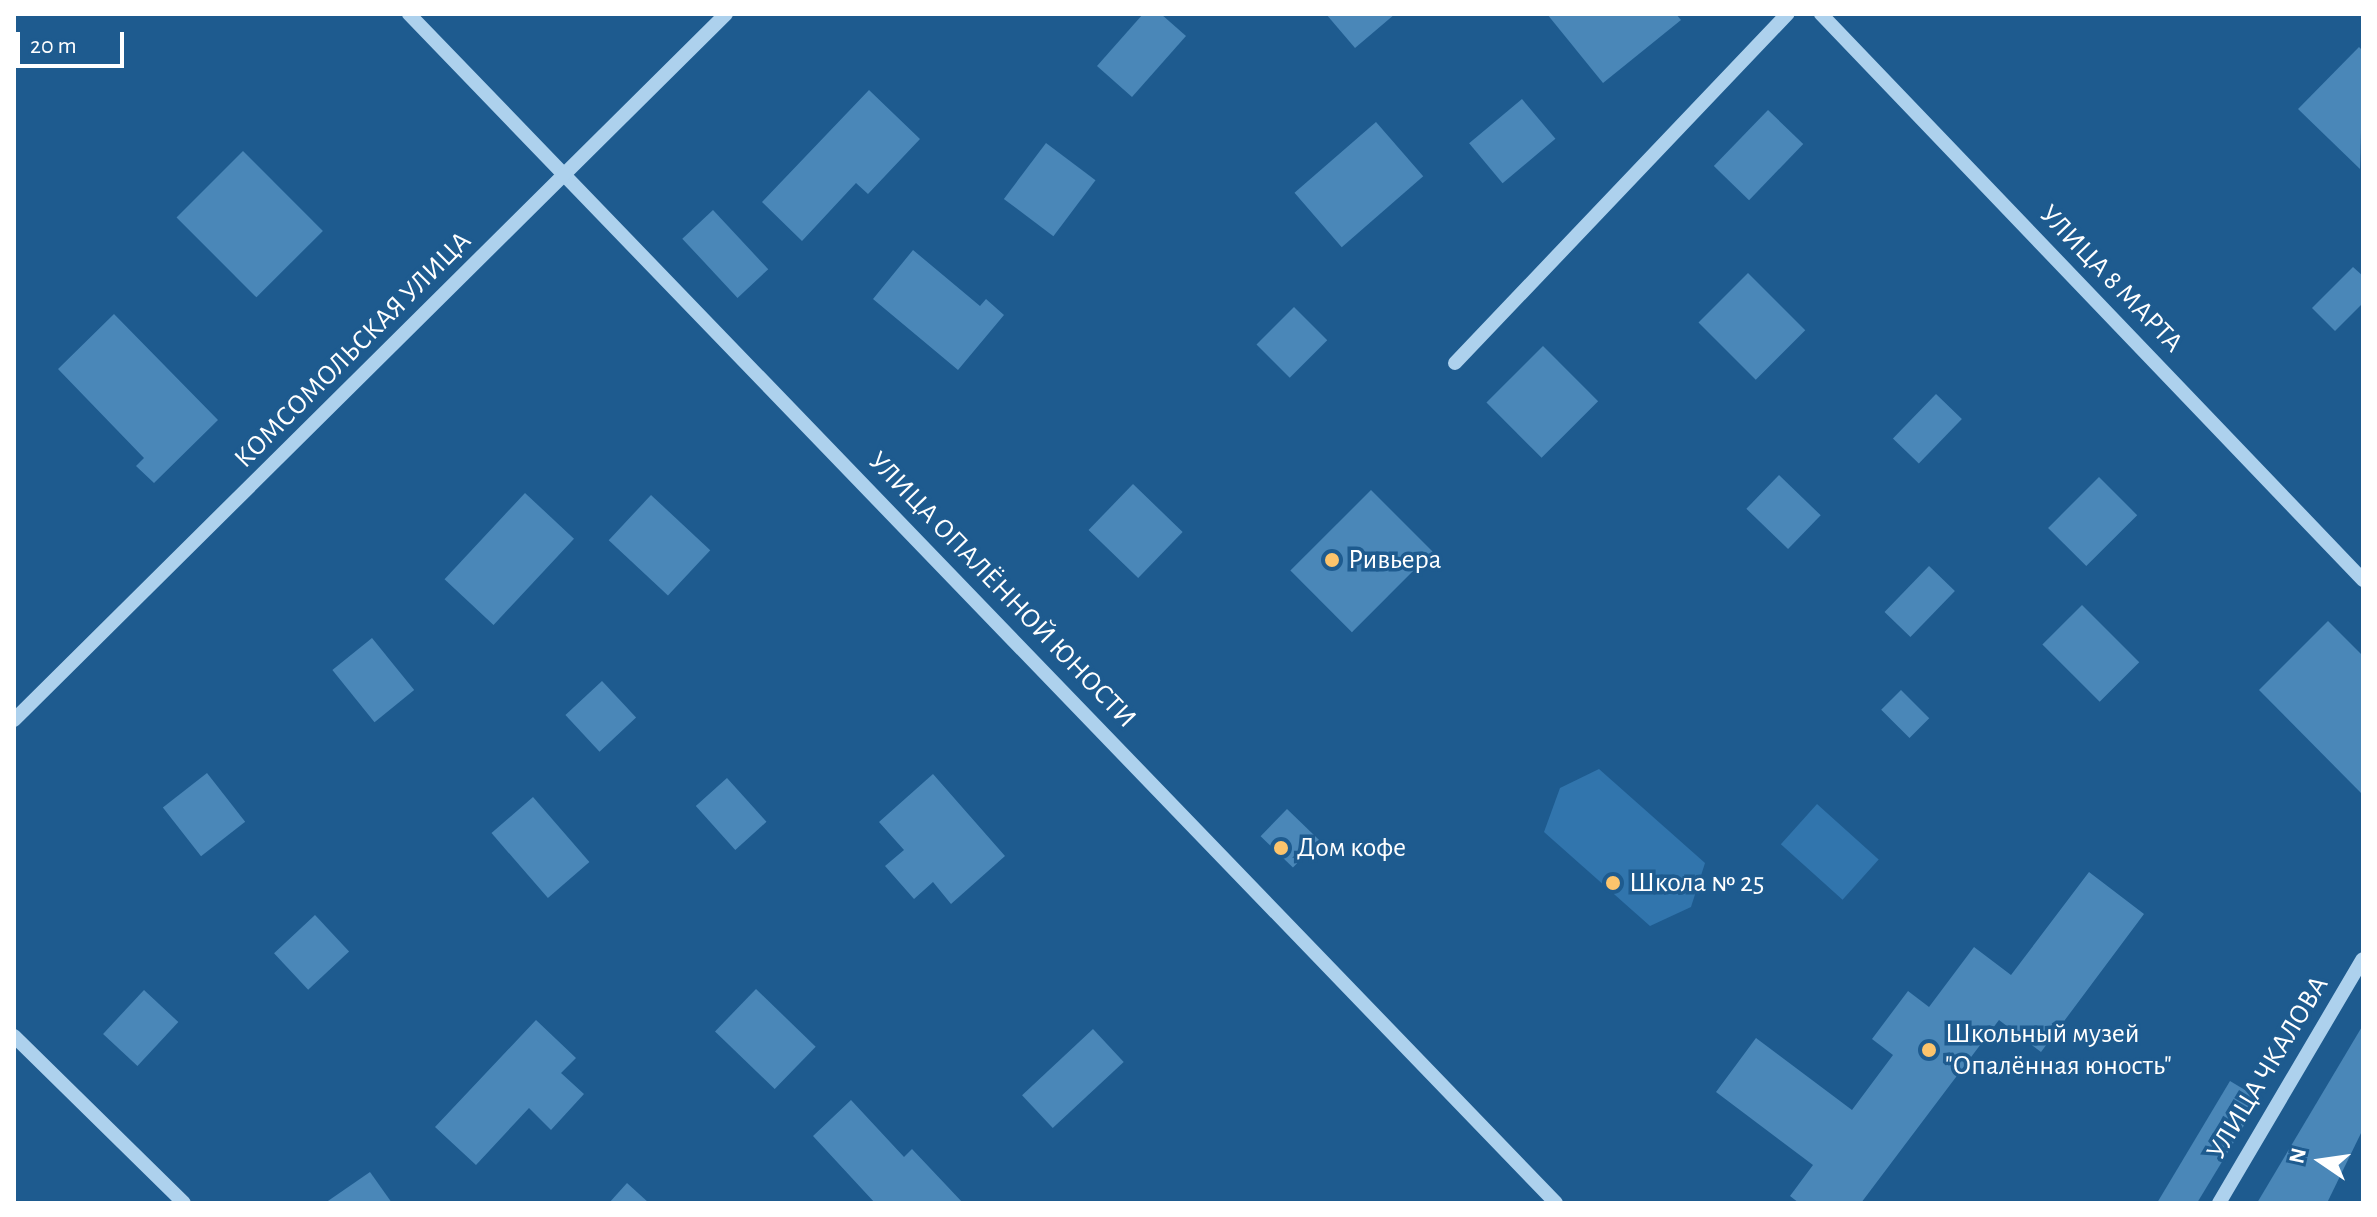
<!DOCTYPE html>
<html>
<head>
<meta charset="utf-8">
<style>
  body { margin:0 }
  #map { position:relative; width:2377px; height:1217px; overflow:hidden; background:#1e5b8f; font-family:"Alegreya Sans",sans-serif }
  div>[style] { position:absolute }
  .green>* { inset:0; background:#3175ad; transform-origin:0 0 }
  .building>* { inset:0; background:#4a87b8; transform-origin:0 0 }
  .minor>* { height:14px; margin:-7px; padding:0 7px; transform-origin:7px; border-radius:7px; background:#add1ed }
  .dots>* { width:22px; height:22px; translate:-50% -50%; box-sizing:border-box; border:4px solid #1e5b8f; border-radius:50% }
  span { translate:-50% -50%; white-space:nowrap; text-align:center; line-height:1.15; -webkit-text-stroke:7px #1e5b8f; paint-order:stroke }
  .street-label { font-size:28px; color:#fff }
  .poi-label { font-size:28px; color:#fff }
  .left { translate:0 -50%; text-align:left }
  .frame { position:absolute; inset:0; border:16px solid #fff; pointer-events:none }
  .north { position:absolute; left:2281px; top:1121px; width:80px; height:80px; -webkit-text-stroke:6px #1e5b8f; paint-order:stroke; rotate:283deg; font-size:22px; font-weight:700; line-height:32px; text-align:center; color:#fff }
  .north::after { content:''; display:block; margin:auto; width:28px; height:36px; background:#fff; clip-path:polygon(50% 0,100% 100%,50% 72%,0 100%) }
  .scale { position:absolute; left:16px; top:32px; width:108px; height:36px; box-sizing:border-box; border:4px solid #fff; border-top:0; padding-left:10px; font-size:24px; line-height:28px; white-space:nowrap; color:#fff; -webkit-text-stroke:6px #1e5b8f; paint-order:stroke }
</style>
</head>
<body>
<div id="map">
  <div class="green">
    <div style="clip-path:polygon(1599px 769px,1705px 863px,1691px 907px,1650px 926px,1544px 832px,1560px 788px)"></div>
    <div style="left:1817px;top:804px;width:83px;height:54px;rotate:42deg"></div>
  </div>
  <div class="building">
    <div style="clip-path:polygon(1143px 14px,1161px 14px,1186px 36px,1132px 97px,1097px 66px)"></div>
    <div style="clip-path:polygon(1326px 14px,1395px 14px,1355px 48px)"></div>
    <div style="clip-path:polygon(1547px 14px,1676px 14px,1681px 20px,1603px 83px)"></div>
    <div style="clip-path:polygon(2359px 47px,2363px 51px,2360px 169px,2298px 109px)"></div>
    <div style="clip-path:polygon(869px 90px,920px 139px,868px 194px,856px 183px,802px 241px,762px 202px)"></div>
    <div style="left:1522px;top:99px;width:52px;height:69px;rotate:50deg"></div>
    <div style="left:1768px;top:110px;width:49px;height:78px;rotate:44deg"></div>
    <div style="left:1376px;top:122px;width:72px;height:108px;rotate:49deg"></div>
    <div style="left:1046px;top:143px;width:62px;height:70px;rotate:37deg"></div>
    <div style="left:243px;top:151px;width:113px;height:94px;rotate:45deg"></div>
    <div style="left:713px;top:210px;width:81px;height:42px;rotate:47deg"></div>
    <div style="clip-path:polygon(913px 250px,980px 306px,986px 299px,1004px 315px,958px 370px,873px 299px)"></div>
    <div style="clip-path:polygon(2353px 267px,2363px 276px,2363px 303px,2335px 331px,2312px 308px)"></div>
    <div style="left:1748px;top:273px;width:81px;height:70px;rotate:45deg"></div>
    <div style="left:1294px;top:307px;width:47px;height:53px;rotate:45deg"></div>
    <div style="clip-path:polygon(114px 314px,218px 420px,154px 483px,136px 466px,144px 458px,58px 369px)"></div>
    <div style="left:1543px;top:346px;width:78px;height:80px;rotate:45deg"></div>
    <div style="left:1936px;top:394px;width:36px;height:62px;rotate:44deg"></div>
    <div style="left:1779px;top:475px;width:58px;height:47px;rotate:44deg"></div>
    <div style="left:2099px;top:477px;width:54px;height:72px;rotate:45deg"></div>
    <div style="left:1133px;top:484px;width:69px;height:64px;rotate:44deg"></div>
    <div style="left:1371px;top:490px;width:87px;height:114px;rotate:45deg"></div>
    <div style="left:525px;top:493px;width:67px;height:118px;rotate:43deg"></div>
    <div style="left:651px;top:495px;width:81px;height:62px;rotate:43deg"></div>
    <div style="left:1929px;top:566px;width:36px;height:64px;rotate:44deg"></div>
    <div style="left:2082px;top:605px;width:81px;height:56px;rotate:45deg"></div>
    <div style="clip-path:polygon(2328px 621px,2363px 656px,2363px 795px,2259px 690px)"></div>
    <div style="left:372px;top:638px;width:67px;height:51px;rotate:51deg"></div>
    <div style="left:602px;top:681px;width:50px;height:50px;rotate:47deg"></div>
    <div style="left:1901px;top:690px;width:40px;height:28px;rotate:45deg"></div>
    <div style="left:207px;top:773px;width:62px;height:56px;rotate:52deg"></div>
    <div style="clip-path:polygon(933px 774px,1005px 856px,951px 904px,933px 882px,914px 899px,885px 866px,904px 850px,879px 822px)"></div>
    <div style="left:727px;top:778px;width:59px;height:42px;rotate:48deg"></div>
    <div style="left:533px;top:797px;width:86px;height:55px;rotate:49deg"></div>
    <div style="left:1287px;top:809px;width:45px;height:38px;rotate:44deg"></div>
    <div style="clip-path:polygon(2089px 872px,2144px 914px,2041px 1052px,1999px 1020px,1861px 1203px,1799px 1203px,1790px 1196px,1813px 1165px,1716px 1092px,1756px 1038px,1852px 1110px,1893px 1055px,1872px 1039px,1908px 991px,1929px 1007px,1974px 947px,2011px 975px)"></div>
    <div style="left:315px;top:915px;width:50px;height:56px;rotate:47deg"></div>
    <div style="left:756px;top:989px;width:83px;height:59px;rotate:44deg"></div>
    <div style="left:144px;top:990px;width:47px;height:60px;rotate:43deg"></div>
    <div style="clip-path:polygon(536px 1020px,576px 1058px,561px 1073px,584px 1094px,551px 1130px,529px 1108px,476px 1165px,435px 1127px)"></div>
    <div style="clip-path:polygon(2363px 1025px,2363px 1129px,2327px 1203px,2257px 1203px)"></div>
    <div style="left:1093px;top:1029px;width:45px;height:97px;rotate:47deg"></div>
    <div style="clip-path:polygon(2230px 1081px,2260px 1099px,2197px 1203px,2157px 1203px)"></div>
    <div style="clip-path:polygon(851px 1100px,904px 1157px,912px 1149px,963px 1203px,875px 1203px,813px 1136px)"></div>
    <div style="clip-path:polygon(370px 1172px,392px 1203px,325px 1203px)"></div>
    <div style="clip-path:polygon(627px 1183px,649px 1203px,609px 1203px)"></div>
  </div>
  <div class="minor">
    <div style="left:409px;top:14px;width:1652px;rotate:46.03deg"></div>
    <div style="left:1821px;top:14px;width:784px;rotate:46.24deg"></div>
    <div style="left:1455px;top:363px;width:482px;rotate:-46.4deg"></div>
    <div style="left:14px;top:720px;width:1003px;rotate:-44.76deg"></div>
    <div style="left:14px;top:1036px;width:238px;rotate:44.5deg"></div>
    <div style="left:2219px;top:1203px;width:283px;rotate:-59.5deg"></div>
  </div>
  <div class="dots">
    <div style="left:1332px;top:560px;background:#fcc46c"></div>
    <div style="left:1281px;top:848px;background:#fcc46c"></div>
    <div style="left:1613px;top:883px;background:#fcc46c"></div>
    <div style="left:1929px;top:1050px;background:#fcc46c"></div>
  </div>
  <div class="street-label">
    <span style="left:2111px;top:279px;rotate:46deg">УЛИЦА 8 МАРТА</span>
    <span style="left:353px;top:350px;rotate:-45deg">КОМСОМОЛЬСКАЯ УЛИЦА</span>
    <span style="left:1002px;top:590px;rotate:46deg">УЛИЦА ОПАЛЁННОЙ ЮНОСТИ</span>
    <span style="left:2268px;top:1068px;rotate:-59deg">УЛИЦА ЧКАЛОВА</span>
  </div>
  <div class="poi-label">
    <span class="left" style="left:1348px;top:560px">Ривьера</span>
    <span class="left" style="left:1297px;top:848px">Дом кофе</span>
    <span class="left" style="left:1629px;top:883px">Школа № 25</span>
    <span class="left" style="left:1945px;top:1050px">Школьный музей<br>"Опалённая юность"</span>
  </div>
  <div class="frame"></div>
  <div class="north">N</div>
  <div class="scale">20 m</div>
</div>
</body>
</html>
